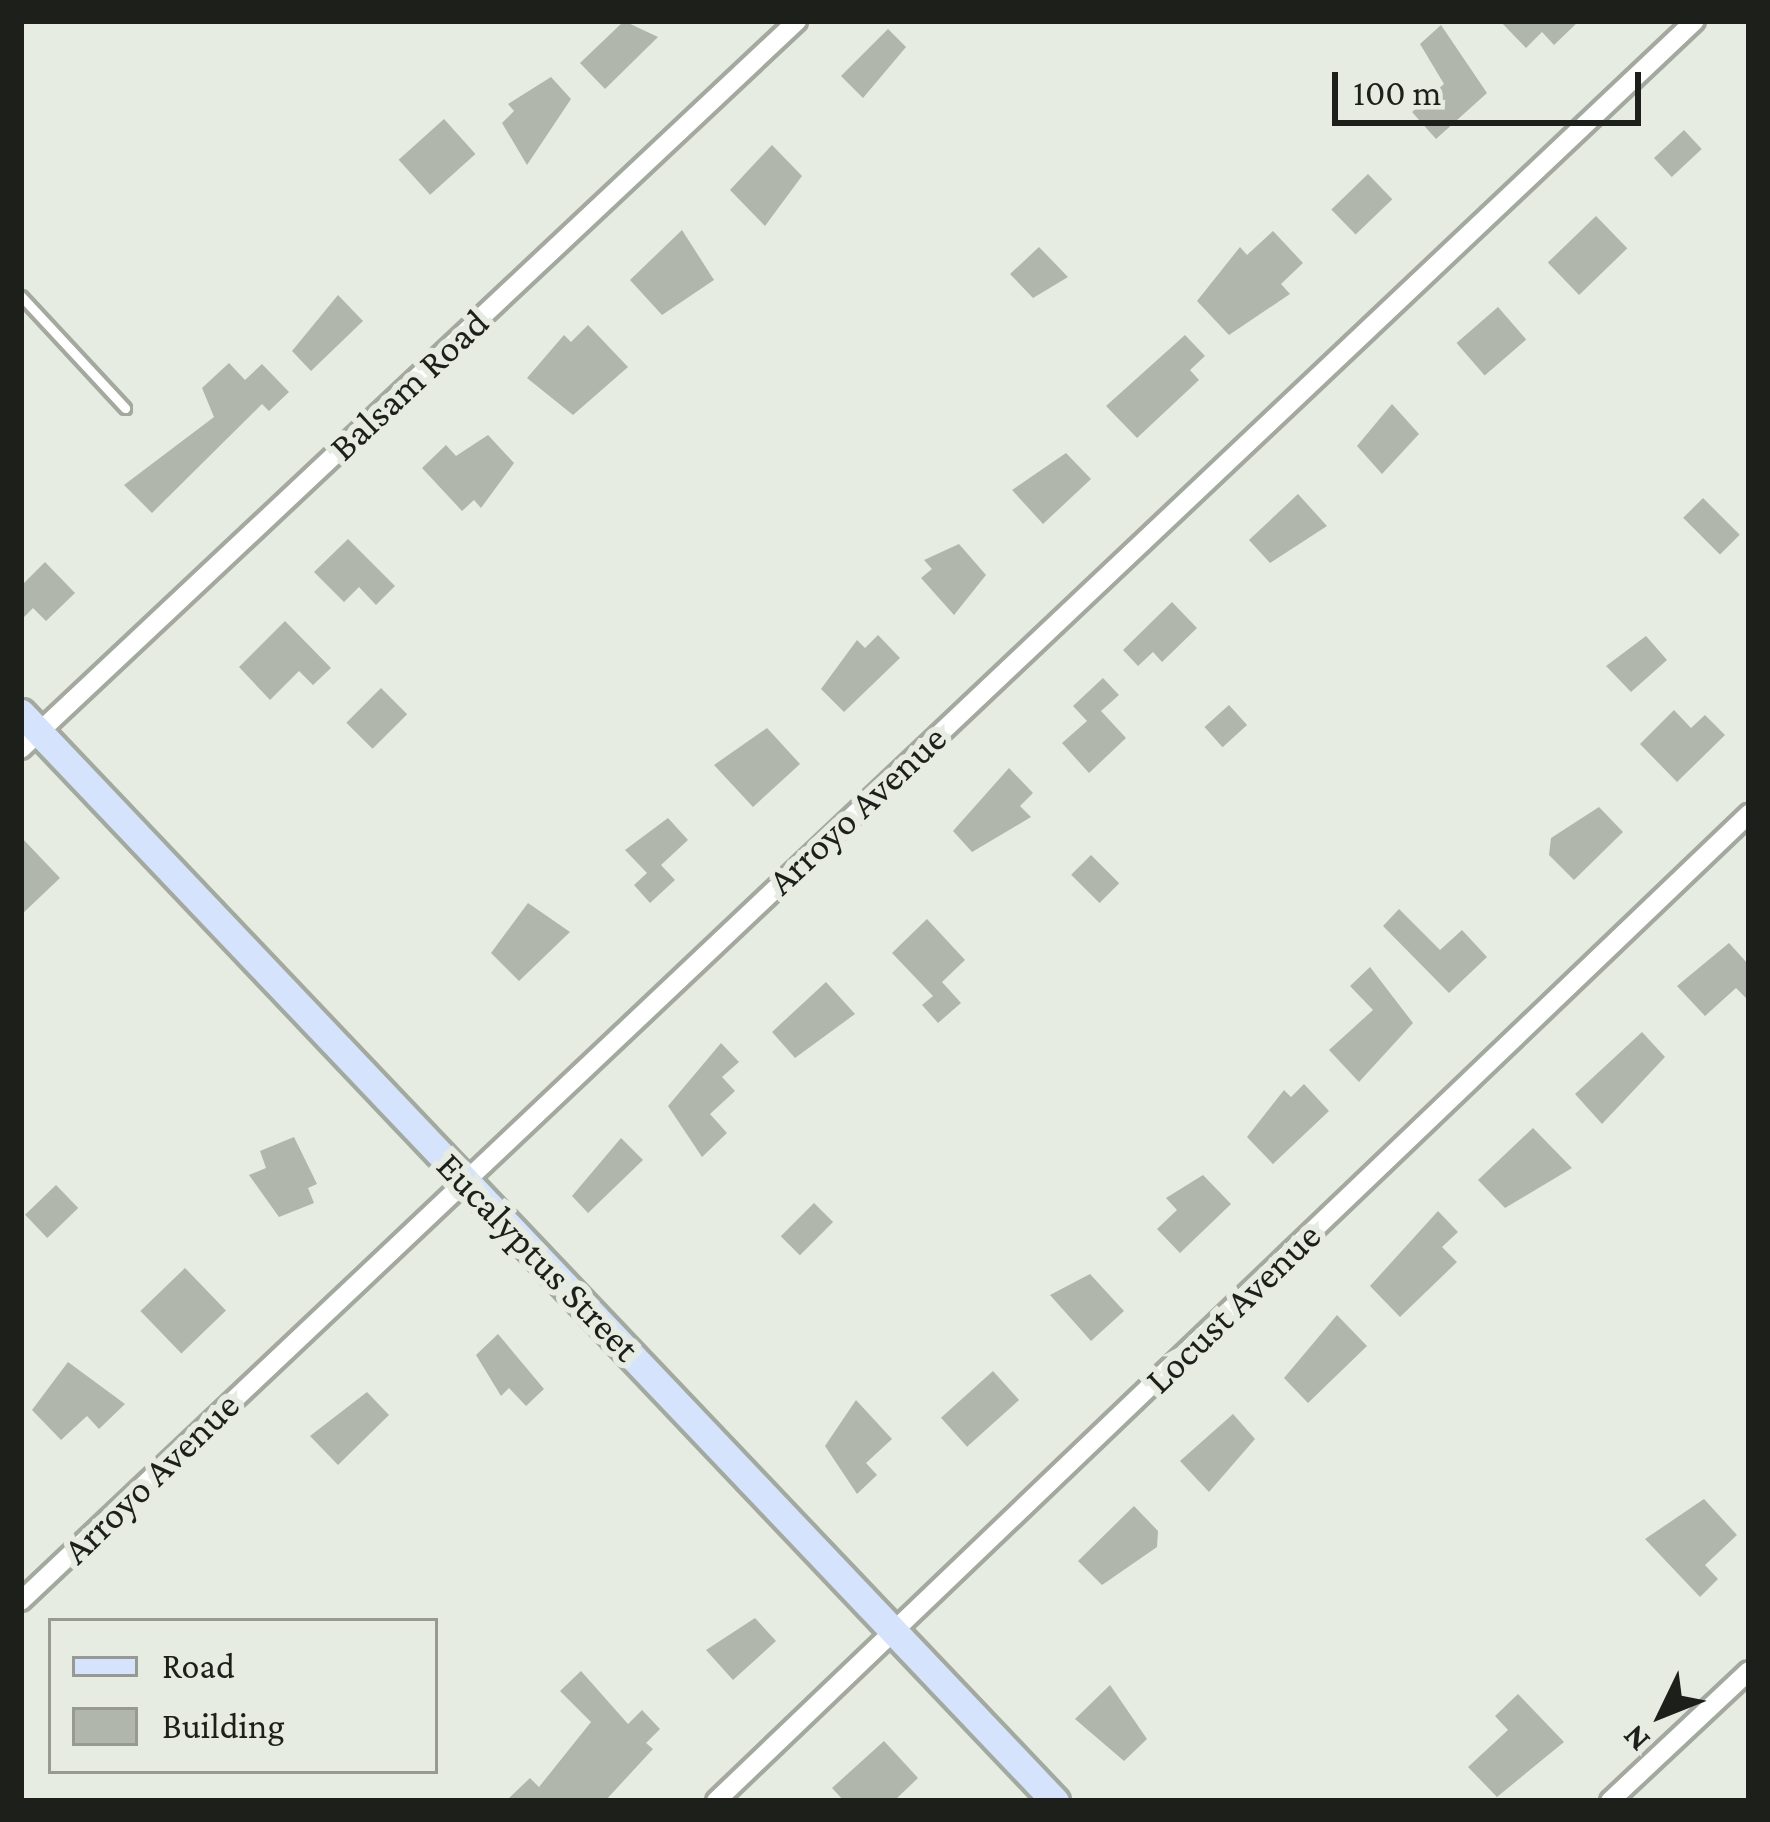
<!DOCTYPE html>
<html>
<head>
<meta charset="utf-8">
<style>
  body { margin:0 }
  #map { position:relative; width:1770px; height:1822px; overflow:hidden; background:#e6ece1; font-family:"Crimson Pro",serif }
  div>[style] { position:absolute }
  .building>* { inset:0; background:#b0b6ac; transform-origin:0 0 }
  .roads { filter:drop-shadow(3px 0 #a3a99f) drop-shadow(-3px 0 #a3a99f) drop-shadow(0 3px #a3a99f) drop-shadow(0 -3px #a3a99f) }
  .lane>* { height:9px; margin:-4.5px; padding:0 4.5px; transform-origin:4.5px; border-radius:4.5px; background:#fff }
  .street>* { height:18px; margin:-9px; padding:0 9px; transform-origin:9px; border-radius:9px; background:#fff }
  .secondary>* { height:27px; margin:-13.5px; padding:0 13.5px; transform-origin:13.5px; border-radius:13.5px; background:#d5e4fc }
  span { translate:-50% -50%; white-space:nowrap; text-align:center; line-height:1.15; -webkit-text-stroke:12px #e6ece1; paint-order:stroke }
  .street-label { font-size:39px; color:#1d1f1b }
  .frame { position:absolute; inset:0; border:24px solid #1d1f1b; pointer-events:none }
  .legend { position:absolute; left:48px; top:1618px; width:390px; height:156px; box-sizing:border-box; background:#e6ece1; border:3px solid #969a92; margin:0; padding:15px 21px; list-style:none; font-size:36px; color:#1d1f1b }
  .legend li { display:flex; align-items:center; gap:24px; height:60px }
  .legend b { width:60px; border:3px solid #969a92 }
  .north { position:absolute; left:1602px; top:1654px; width:120px; height:120px; -webkit-text-stroke:9px #e6ece1; paint-order:stroke; rotate:227deg; font-size:33px; font-weight:700; line-height:48px; text-align:center; color:#1d1f1b }
  .north::after { content:''; display:block; margin:auto; width:42px; height:54px; background:#1d1f1b; clip-path:polygon(50% 0,100% 100%,50% 72%,0 100%) }
  .scale { position:absolute; left:1332px; top:72px; width:309px; height:54px; box-sizing:border-box; border:6px solid #1d1f1b; border-top:0; padding-left:15px; font-size:36px; line-height:42px; white-space:nowrap; color:#1d1f1b; -webkit-text-stroke:9px #e6ece1; paint-order:stroke }
</style>
</head>
<body>
<div id="map">
  <div class="building">
    <div style="clip-path:polygon(624px 21px,658px 37px,605px 89px,580px 63px)"></div>
    <div style="clip-path:polygon(1500px 21px,1579px 21px,1554px 45px,1542px 32px,1526px 48px)"></div>
    <div style="clip-path:polygon(1441px 25px,1487px 93px,1436px 139px,1412px 112px,1444px 84px,1420px 44px)"></div>
    <div style="clip-path:polygon(888px 29px,906px 47px,863px 98px,841px 76px)"></div>
    <div style="clip-path:polygon(551px 77px,571px 99px,527px 165px,502px 123px,514px 111px,508px 104px)"></div>
    <div style="left:444px;top:119px;width:47px;height:61px;rotate:48deg"></div>
    <div style="left:1684px;top:130px;width:26px;height:41px;rotate:47deg"></div>
    <div style="clip-path:polygon(772px 145px,802px 176px,765px 226px,730px 190px)"></div>
    <div style="left:1368px;top:174px;width:35px;height:51px;rotate:46deg"></div>
    <div style="left:1596px;top:216px;width:45px;height:67px;rotate:46deg"></div>
    <div style="clip-path:polygon(682px 230px,714px 280px,662px 315px,630px 280px)"></div>
    <div style="clip-path:polygon(1273px 231px,1303px 263px,1281px 284px,1290px 294px,1229px 335px,1197px 301px,1240px 247px,1247px 255px)"></div>
    <div style="clip-path:polygon(1039px 247px,1068px 277px,1033px 298px,1010px 274px)"></div>
    <div style="clip-path:polygon(338px 295px,363px 321px,311px 371px,292px 351px)"></div>
    <div style="left:1498px;top:307px;width:43px;height:55px;rotate:49deg"></div>
    <div style="clip-path:polygon(588px 325px,628px 367px,573px 415px,527px 378px,564px 335px,571px 342px)"></div>
    <div style="clip-path:polygon(1185px 335px,1205px 356px,1190px 370px,1199px 380px,1137px 438px,1106px 406px)"></div>
    <div style="clip-path:polygon(229px 363px,245px 380px,262px 364px,289px 392px,269px 411px,262px 404px,152px 513px,124px 485px,214px 417px,202px 388px)"></div>
    <div style="clip-path:polygon(1392px 404px,1419px 434px,1382px 474px,1357px 446px)"></div>
    <div style="clip-path:polygon(488px 435px,514px 463px,481px 508px,474px 500px,462px 511px,422px 468px,446px 445px,456px 456px)"></div>
    <div style="clip-path:polygon(1066px 453px,1091px 479px,1043px 524px,1012px 490px)"></div>
    <div style="clip-path:polygon(1298px 494px,1327px 526px,1270px 563px,1249px 540px)"></div>
    <div style="left:1703px;top:498px;width:52px;height:28px;rotate:45deg"></div>
    <div style="clip-path:polygon(348px 539px,395px 586px,376px 605px,359px 587px,344px 602px,314px 572px)"></div>
    <div style="clip-path:polygon(959px 544px,986px 575px,954px 615px,921px 578px,932px 569px,924px 560px)"></div>
    <div style="clip-path:polygon(45px 562px,75px 593px,46px 621px,33px 608px,21px 620px,21px 586px)"></div>
    <div style="clip-path:polygon(1172px 602px,1197px 628px,1162px 662px,1153px 652px,1138px 666px,1123px 650px)"></div>
    <div style="clip-path:polygon(285px 621px,331px 668px,313px 685px,299px 671px,270px 700px,239px 667px)"></div>
    <div style="clip-path:polygon(878px 635px,900px 658px,844px 712px,821px 689px,857px 640px,865px 648px)"></div>
    <div style="clip-path:polygon(1646px 636px,1667px 660px,1631px 692px,1606px 666px)"></div>
    <div style="clip-path:polygon(1103px 678px,1119px 695px,1101px 711px,1126px 738px,1089px 773px,1062px 743px,1087px 721px,1073px 706px)"></div>
    <div style="left:381px;top:688px;width:37px;height:49px;rotate:45deg"></div>
    <div style="left:1229px;top:705px;width:27px;height:33px;rotate:48deg"></div>
    <div style="clip-path:polygon(1674px 710px,1691px 728px,1705px 715px,1725px 735px,1677px 782px,1640px 744px)"></div>
    <div style="clip-path:polygon(767px 728px,800px 764px,753px 807px,714px 765px)"></div>
    <div style="clip-path:polygon(1009px 768px,1033px 793px,1020px 806px,1031px 817px,972px 852px,953px 831px)"></div>
    <div style="clip-path:polygon(1599px 807px,1623px 832px,1574px 880px,1549px 855px,1551px 838px)"></div>
    <div style="clip-path:polygon(668px 818px,688px 840px,661px 865px,675px 880px,650px 903px,634px 885px,647px 873px,625px 850px)"></div>
    <div style="clip-path:polygon(21px 837px,60px 878px,21px 915px)"></div>
    <div style="left:1091px;top:855px;width:40px;height:28px;rotate:45deg"></div>
    <div style="clip-path:polygon(528px 903px,570px 932px,519px 981px,491px 953px)"></div>
    <div style="clip-path:polygon(1399px 909px,1440px 950px,1462px 930px,1487px 957px,1449px 993px,1383px 926px)"></div>
    <div style="clip-path:polygon(927px 919px,965px 960px,942px 982px,961px 1003px,938px 1023px,922px 1005px,933px 996px,892px 953px)"></div>
    <div style="clip-path:polygon(1729px 943px,1749px 965px,1749px 1001px,1736px 988px,1705px 1016px,1677px 986px)"></div>
    <div style="clip-path:polygon(1370px 967px,1413px 1023px,1359px 1082px,1329px 1050px,1373px 1010px,1350px 986px)"></div>
    <div style="clip-path:polygon(826px 982px,855px 1014px,795px 1058px,772px 1032px)"></div>
    <div style="clip-path:polygon(1642px 1032px,1665px 1057px,1602px 1124px,1575px 1094px)"></div>
    <div style="clip-path:polygon(721px 1043px,739px 1062px,722px 1077px,735px 1091px,710px 1114px,727px 1133px,702px 1157px,668px 1106px)"></div>
    <div style="clip-path:polygon(1304px 1084px,1329px 1111px,1273px 1164px,1247px 1137px,1284px 1090px,1291px 1097px)"></div>
    <div style="clip-path:polygon(1533px 1128px,1572px 1168px,1505px 1208px,1478px 1180px)"></div>
    <div style="clip-path:polygon(294px 1137px,317px 1184px,308px 1188px,314px 1203px,279px 1217px,249px 1175px,266px 1168px,260px 1151px)"></div>
    <div style="clip-path:polygon(621px 1138px,643px 1160px,588px 1213px,572px 1196px)"></div>
    <div style="clip-path:polygon(1203px 1175px,1231px 1204px,1180px 1253px,1157px 1229px,1177px 1210px,1166px 1198px)"></div>
    <div style="left:56px;top:1185px;width:32px;height:43px;rotate:46deg"></div>
    <div style="left:814px;top:1203px;width:27px;height:47px;rotate:45deg"></div>
    <div style="clip-path:polygon(1438px 1211px,1458px 1232px,1442px 1247px,1457px 1262px,1400px 1317px,1370px 1286px)"></div>
    <div style="left:185px;top:1268px;width:59px;height:62px;rotate:46deg"></div>
    <div style="clip-path:polygon(1090px 1274px,1124px 1311px,1091px 1341px,1050px 1295px)"></div>
    <div style="clip-path:polygon(1337px 1315px,1367px 1346px,1308px 1403px,1284px 1378px)"></div>
    <div style="clip-path:polygon(498px 1334px,544px 1389px,526px 1406px,509px 1388px,501px 1396px,476px 1355px)"></div>
    <div style="clip-path:polygon(68px 1362px,125px 1404px,99px 1429px,87px 1416px,61px 1440px,32px 1410px)"></div>
    <div style="left:993px;top:1371px;width:39px;height:70px;rotate:48deg"></div>
    <div style="clip-path:polygon(367px 1392px,389px 1415px,338px 1465px,310px 1436px)"></div>
    <div style="clip-path:polygon(856px 1400px,892px 1439px,866px 1463px,877px 1475px,857px 1494px,825px 1446px)"></div>
    <div style="clip-path:polygon(1233px 1414px,1255px 1439px,1209px 1492px,1180px 1461px)"></div>
    <div style="clip-path:polygon(1704px 1499px,1737px 1535px,1705px 1565px,1718px 1579px,1700px 1597px,1645px 1539px)"></div>
    <div style="clip-path:polygon(1134px 1506px,1158px 1531px,1157px 1547px,1102px 1585px,1078px 1561px)"></div>
    <div style="clip-path:polygon(755px 1618px,776px 1641px,733px 1680px,706px 1650px)"></div>
    <div style="clip-path:polygon(581px 1671px,628px 1724px,642px 1710px,660px 1729px,646px 1743px,653px 1749px,605px 1801px,506px 1801px,530px 1778px,539px 1787px,591px 1722px,560px 1691px)"></div>
    <div style="clip-path:polygon(1110px 1685px,1147px 1739px,1124px 1761px,1075px 1719px)"></div>
    <div style="clip-path:polygon(1518px 1694px,1564px 1742px,1497px 1797px,1468px 1767px,1508px 1730px,1495px 1716px)"></div>
    <div style="clip-path:polygon(884px 1741px,918px 1778px,894px 1801px,844px 1801px,832px 1788px)"></div>
  </div>
  <div class="roads">
    <div class="lane">
      <div style="left:21px;top:296px;width:153px;rotate:47.1deg"></div>
    </div>
    <div class="street">
      <div style="left:21px;top:749px;width:1064px;rotate:-43.17deg"></div>
      <div style="left:21px;top:1601px;width:2302px;rotate:-43.35deg"></div>
      <div style="left:716px;top:1801px;width:1429px;rotate:-43.7deg"></div>
      <div style="left:1610px;top:1801px;width:190px;rotate:-43.1deg"></div>
    </div>
    <div class="secondary">
      <div style="left:21px;top:713px;width:1501px;rotate:46.46deg"></div>
    </div>
  </div>
  <div class="street-label">
    <span style="left:409px;top:385px;rotate:-43deg">Balsam Road</span>
    <span style="left:857px;top:810px;rotate:-43deg">Arroyo Avenue</span>
    <span style="left:538px;top:1257px;rotate:46deg">Eucalyptus Street</span>
    <span style="left:1233px;top:1308px;rotate:-44deg">Locust Avenue</span>
    <span style="left:151px;top:1478px;rotate:-44deg">Arroyo Avenue</span>
  </div>
  <div class="frame"></div>
  <ul class="legend">
  <li><b style="height:15px;background:#d5e4fc"></b>Road</li>
  <li><b style="height:33px;background:#b0b6ac"></b>Building</li>
  </ul>
  <div class="north">N</div>
  <div class="scale">100 m</div>
</div>
</body>
</html>
